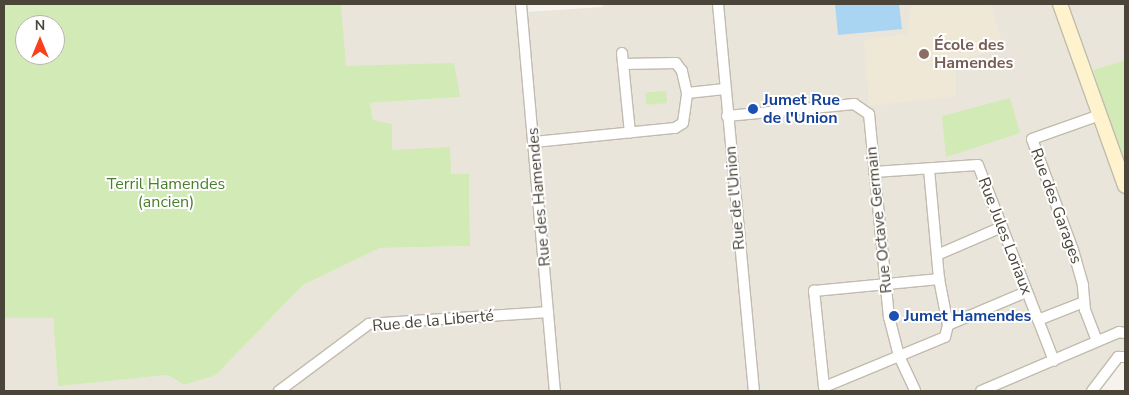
<!DOCTYPE html>
<html>
<head>
<meta charset="utf-8">
<style>
  body { margin:0 }
  #map { position:relative; width:1129px; height:395px; overflow:hidden; background:#f6f3ec; font-family:"Nunito Sans",sans-serif }
  div>[style] { position:absolute }
  .residential>* { inset:0; background:#eae5da }
  .education>* { inset:0; background:#efe8d6 }
  .green>* { inset:0; background:#d2eab5; transform-origin:0 0 }
  .water>* { inset:0; background:#a9d4f2 }
  .roads { filter:drop-shadow(1px 0 #c2bbae) drop-shadow(-1px 0 #c2bbae) drop-shadow(0 1px #c2bbae) drop-shadow(0 -1px #c2bbae) }
  .street>* { height:10px; margin:-5px; padding:0 5px; transform-origin:5px; border-radius:5px; background:#fff }
  .secondary>* { height:14px; margin:-7px; padding:0 7px; transform-origin:7px; border-radius:7px; background:#fff3cd }
  .dots>* { width:14px; height:14px; translate:-50% -50%; box-sizing:border-box; border:2px solid #fff; border-radius:50% }
  span { translate:-50% -50%; white-space:nowrap; text-align:center; line-height:1.15; -webkit-text-stroke:4px #fff; paint-order:stroke }
  .education-label { font-size:16px; color:#785e54; font-weight:700 }
  .left { translate:0 -50%; text-align:left }
  .transit-label { font-size:16px; color:#164399; font-weight:700 }
  .park-label { font-size:16px; color:#4a7f2a }
  .street-label { font-size:16px; color:#4b4439 }
  .frame { position:absolute; inset:0; border:5px solid #4b4439; pointer-events:none }
  .north { position:absolute; left:15px; top:15px; width:50px; height:50px; box-sizing:border-box; background:#fff; border:1px solid #b7b4b0; border-radius:50%; rotate:0deg; font-size:14px; font-weight:700; line-height:20px; text-align:center; color:#4b4439 }
  .north::after { content:''; display:block; margin:auto; width:18px; height:22px; background:#fc3f1d; clip-path:polygon(50% 0,100% 100%,50% 72%,0 100%) }
</style>
</head>
<body>
<div id="map">
  <div class="residential">
    <div style="clip-path:polygon(341px 4px,518px 4px,544px 307px,384px 322px,543px 314px,550px 391px,286px 391px,366px 330px,277px 391px,4px 391px,4px 318px,53px 317px,58px 385px,168px 375px,184px 385px,216px 375px,303px 285px,380px 248px,470px 246px,469px 175px,451px 174px,392px 150px,373px 120px,370px 103px,460px 97px,345px 66px)"></div>
    <div style="clip-path:polygon(603px 4px,1056px 4px,1125px 198px,1125px 352px,1100px 374px,1087px 391px,559px 391px,526px 12px,603px 7px)"></div>
    <div style="clip-path:polygon(1064px 4px,1125px 4px,1125px 60px,1093px 70px)"></div>
  </div>
  <div class="education">
    <div style="clip-path:polygon(911px 4px,990px 4px,1004px 49px,956px 60px,956px 96px,869px 106px,864px 40px,907px 34px)"></div>
  </div>
  <div class="green">
    <div style="clip-path:polygon(evenodd,4px 4px,341px 4px,346px 66px,454px 63px,460px 97px,370px 103px,373px 120px,392px 124px,392px 150px,450px 147px,451px 174px,469px 174px,470px 246px,380px 248px,303px 285px,216px 375px,184px 385px,168px 375px,58px 386px,53px 318px,4px 318px,4px 4px,25px 25px,55px 25px,55px 55px,25px 55px,25px 25px)"></div>
    <div style="clip-path:polygon(1125px 60px,1125px 174px,1093px 70px)"></div>
    <div style="left:666px;top:91px;width:12px;height:21px;rotate:85deg"></div>
    <div style="clip-path:polygon(1010px 98px,1020px 133px,946px 157px,942px 116px)"></div>
  </div>
  <div class="water">
    <div style="clip-path:polygon(835px 4px,899px 4px,902px 29px,838px 35px)"></div>
  </div>
  <div class="roads">
    <div class="street">
      <div style="left:521px;top:4px;width:388px;rotate:85deg"></div>
      <div style="left:718px;top:4px;width:389px;rotate:84.7deg"></div>
      <div style="left:622px;top:53px;width:80px;rotate:84.3deg"></div>
      <div style="left:687px;top:93px;width:38px;rotate:-6deg"></div>
      <div style="left:727px;top:116px;width:128px;rotate:-5.4deg"></div>
      <div style="left:854px;top:104px;width:18px;rotate:34deg"></div>
      <div style="left:869px;top:114px;width:204px;rotate:84.4deg"></div>
      <div style="left:889px;top:317px;width:40px;rotate:75.6deg"></div>
      <div style="left:899px;top:356px;width:38px;rotate:65deg"></div>
      <div style="left:534px;top:142px;width:142px;rotate:-5.7deg"></div>
      <div style="left:675px;top:128px;width:9px;rotate:-32deg"></div>
      <div style="left:683px;top:123px;width:30px;rotate:-82deg"></div>
      <div style="left:687px;top:93px;width:23px;rotate:-103deg"></div>
      <div style="left:682px;top:71px;width:10px;rotate:-127deg"></div>
      <div style="left:676px;top:63px;width:53px;rotate:178.9deg"></div>
      <div style="left:929px;top:169px;width:110px;rotate:84.8deg"></div>
      <div style="left:939px;top:279px;width:47px;rotate:78.9deg"></div>
      <div style="left:948px;top:325px;width:12px;rotate:104deg"></div>
      <div style="left:945px;top:337px;width:131px;rotate:157.5deg"></div>
      <div style="left:824px;top:387px;width:97px;rotate:-95.9deg"></div>
      <div style="left:814px;top:291px;width:126px;rotate:-5.5deg"></div>
      <div style="left:874px;top:172px;width:104px;rotate:-3.9deg"></div>
      <div style="left:978px;top:165px;width:210px;rotate:68.8deg"></div>
      <div style="left:937px;top:255px;width:71px;rotate:-23.3deg"></div>
      <div style="left:1038px;top:320px;width:49px;rotate:-21.4deg"></div>
      <div style="left:948px;top:325px;width:85px;rotate:-22.9deg"></div>
      <div style="left:1097px;top:341px;width:33px;rotate:-111deg"></div>
      <div style="left:1085px;top:310px;width:25px;rotate:-95deg"></div>
      <div style="left:1083px;top:285px;width:36px;rotate:-106deg"></div>
      <div style="left:1073px;top:250px;width:118px;rotate:-110.3deg"></div>
      <div style="left:1032px;top:139px;width:72px;rotate:-19.4deg"></div>
      <div style="left:279px;top:391px;width:112px;rotate:-36.7deg"></div>
      <div style="left:369px;top:324px;width:179px;rotate:-3.8deg"></div>
      <div style="left:981px;top:391px;width:150px;rotate:-23.1deg"></div>
      <div style="left:1119px;top:332px;width:6px;rotate:9deg"></div>
      <div style="left:1092px;top:391px;width:43px;rotate:-52.6deg"></div>
      <div style="left:1118px;top:357px;width:7px"></div>
    </div>
    <div class="secondary">
      <div style="left:1060px;top:4px;width:193px;rotate:70.3deg"></div>
    </div>
  </div>
  <div class="dots">
    <div style="left:924px;top:54px;background:#8d6e63"></div>
    <div style="left:753px;top:109px;background:#1a4fb4"></div>
    <div style="left:894px;top:316px;background:#1a4fb4"></div>
  </div>
  <div class="education-label">
    <span class="left" style="left:934px;top:54px">École des<br>Hamendes</span>
  </div>
  <div class="transit-label">
    <span class="left" style="left:763px;top:109px">Jumet Rue<br>de l'Union</span>
    <span class="left" style="left:904px;top:316px">Jumet Hamendes</span>
  </div>
  <div class="park-label">
    <span style="left:166px;top:193px">Terril Hamendes<br>(ancien)</span>
  </div>
  <div class="street-label">
    <span style="left:539px;top:197px;rotate:-95deg">Rue des Hamendes</span>
    <span style="left:735px;top:198px;rotate:-95deg">Rue de l'Union</span>
    <span style="left:1056px;top:206px;rotate:70deg">Rue des Garages</span>
    <span style="left:879px;top:220px;rotate:-96deg">Rue Octave Germain</span>
    <span style="left:1005px;top:236px;rotate:69deg">Rue Jules Loriaux</span>
    <span style="left:433px;top:321px;rotate:-5deg">Rue de la Liberté</span>
  </div>
  <div class="frame"></div>
  <div class="north">N</div>
</div>
</body>
</html>
